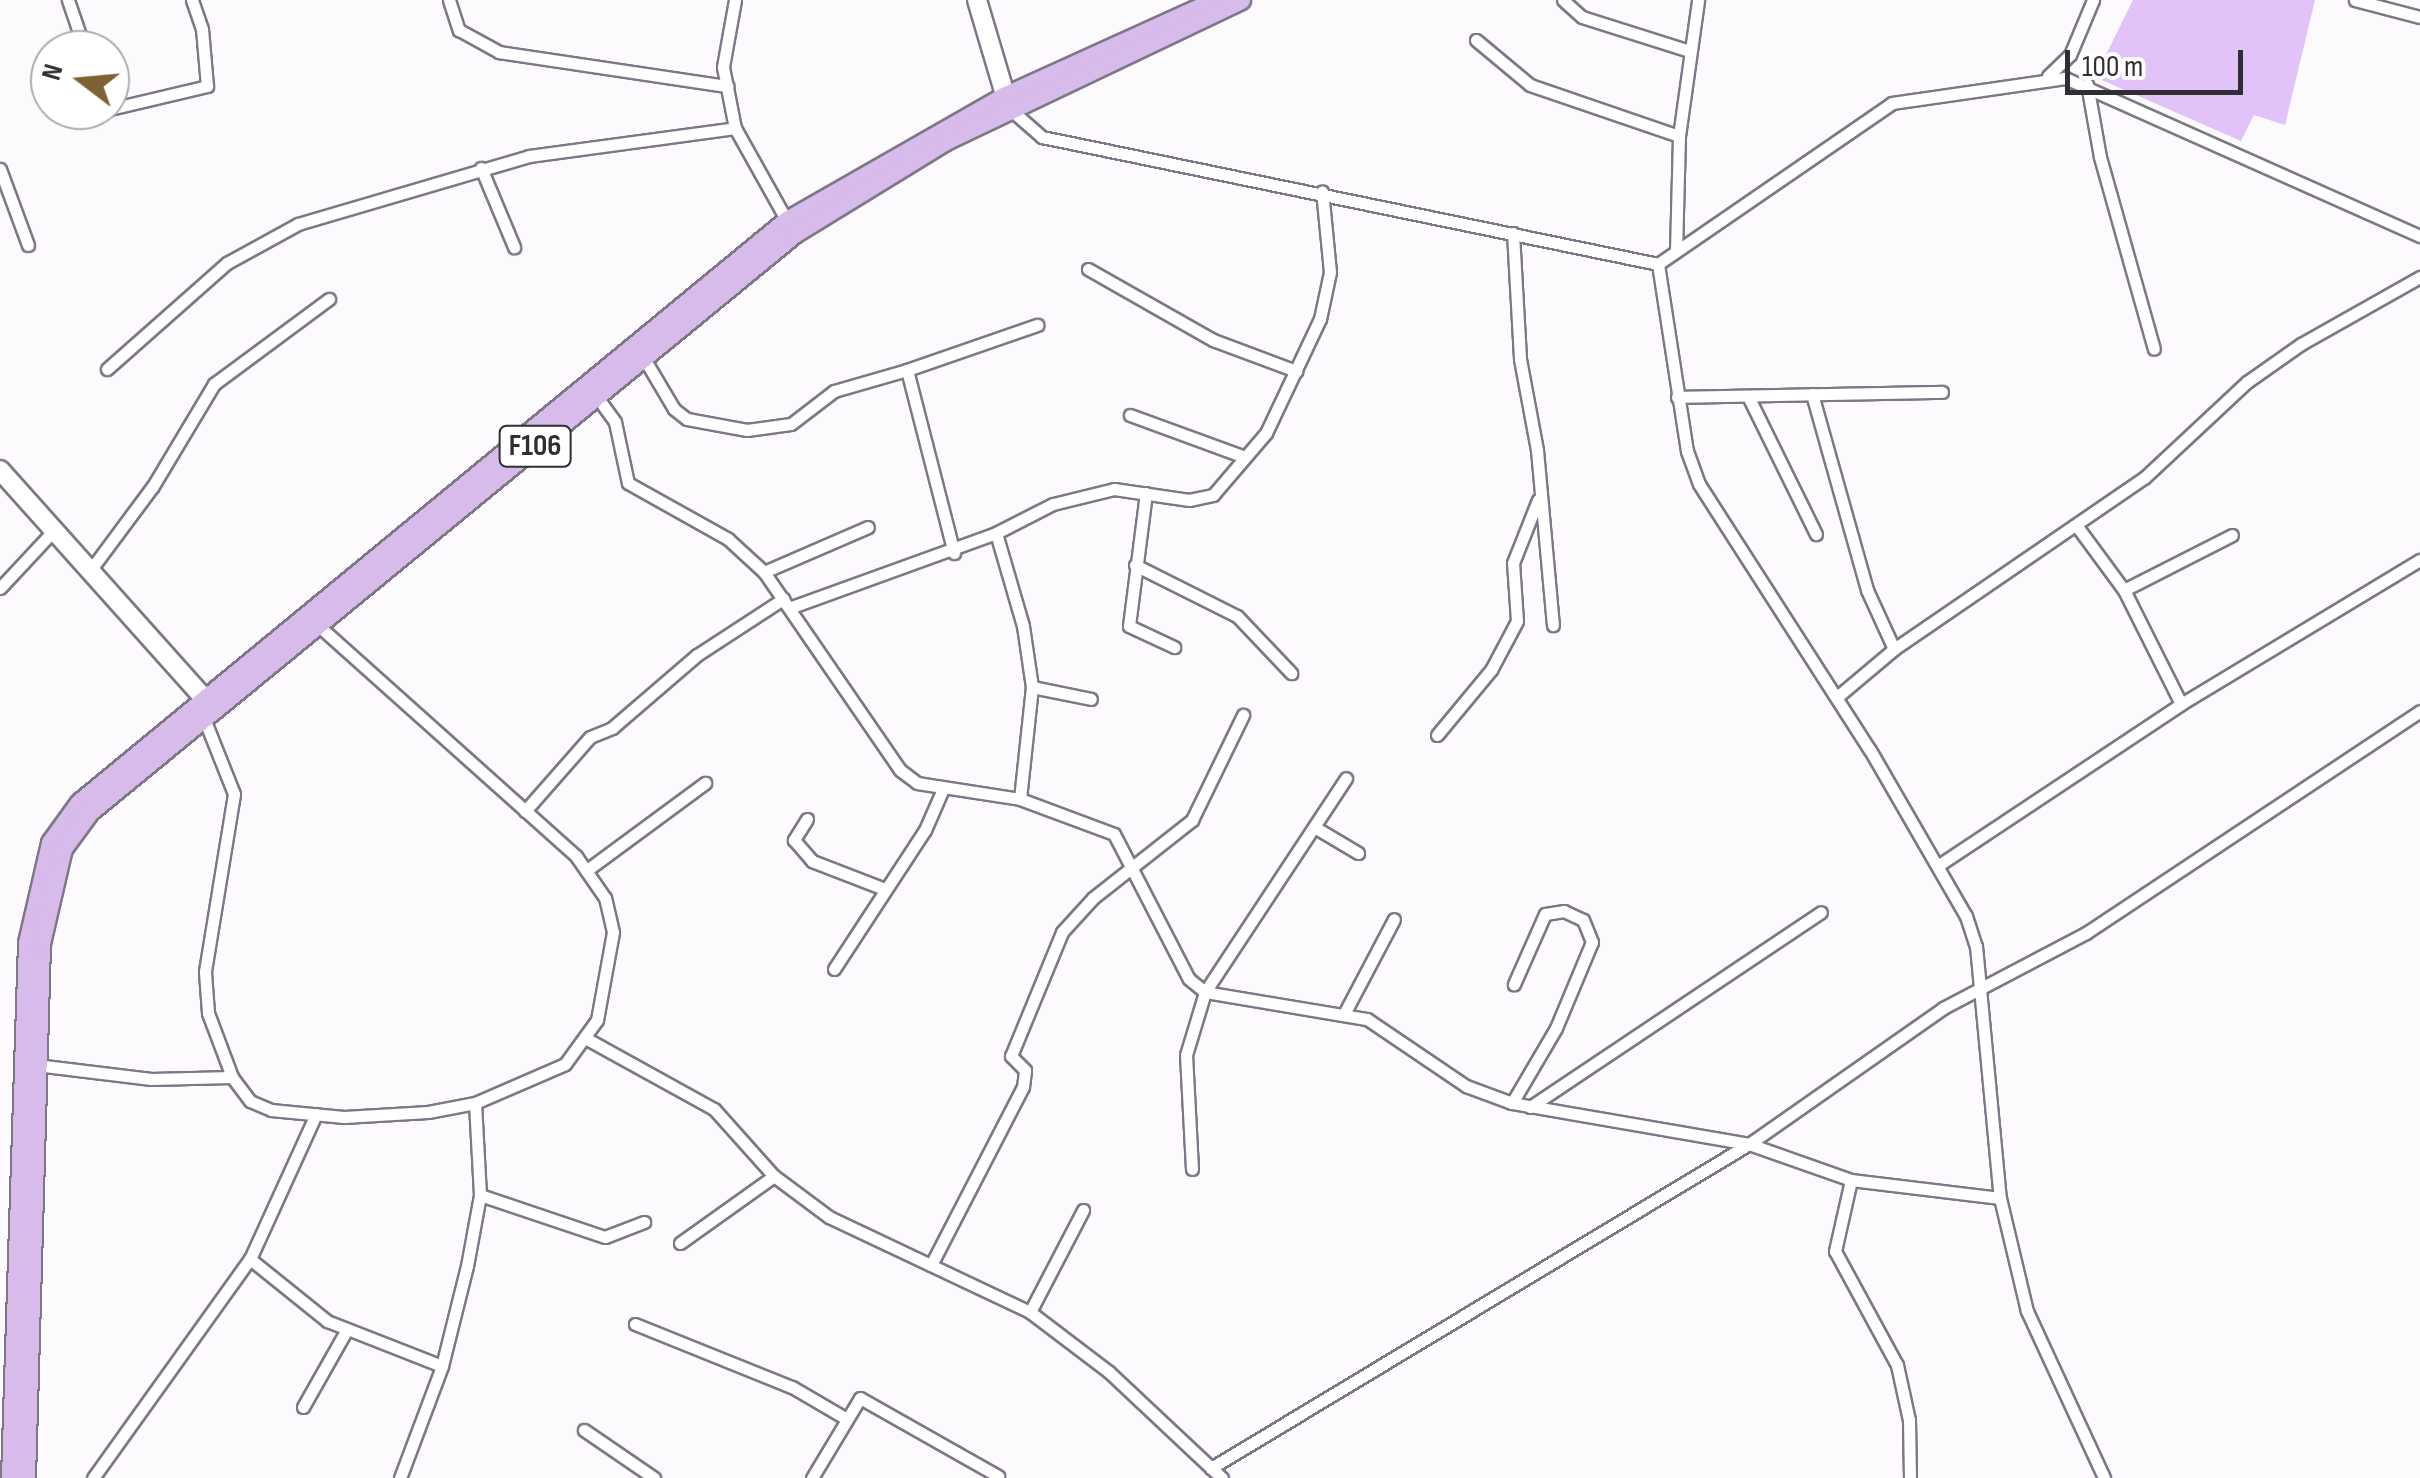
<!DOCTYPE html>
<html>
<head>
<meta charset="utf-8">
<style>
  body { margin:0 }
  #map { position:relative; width:2420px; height:1478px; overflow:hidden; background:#fcfafd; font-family:"Sofia Sans Condensed",sans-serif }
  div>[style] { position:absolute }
  .green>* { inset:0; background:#e1c3f9 }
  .roads { filter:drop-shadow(2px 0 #7e7785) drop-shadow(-2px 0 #7e7785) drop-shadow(0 2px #7e7785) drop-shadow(0 -2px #7e7785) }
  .street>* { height:11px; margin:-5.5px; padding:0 5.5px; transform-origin:5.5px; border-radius:5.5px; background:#fff }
  .secondary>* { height:18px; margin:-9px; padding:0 9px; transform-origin:9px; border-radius:9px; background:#fff }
  .primary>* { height:18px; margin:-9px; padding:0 9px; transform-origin:9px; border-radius:9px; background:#d6bbeb }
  span { translate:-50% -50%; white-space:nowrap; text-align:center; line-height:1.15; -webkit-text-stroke:9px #fff; paint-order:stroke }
  .shield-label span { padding:2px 8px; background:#fff; border:2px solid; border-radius:8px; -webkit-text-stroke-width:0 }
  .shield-label { font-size:30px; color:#302d33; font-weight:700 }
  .north { position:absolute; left:30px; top:30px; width:100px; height:100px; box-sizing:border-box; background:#fff; border:2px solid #acabad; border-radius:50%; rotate:286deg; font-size:28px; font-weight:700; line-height:40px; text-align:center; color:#302d33 }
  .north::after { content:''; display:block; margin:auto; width:35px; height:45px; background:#7e6235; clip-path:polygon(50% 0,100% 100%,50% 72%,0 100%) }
  .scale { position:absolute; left:2065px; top:50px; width:178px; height:45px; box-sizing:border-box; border:5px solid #302d33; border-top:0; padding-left:12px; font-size:30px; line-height:35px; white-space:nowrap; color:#302d33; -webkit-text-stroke:8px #fff; paint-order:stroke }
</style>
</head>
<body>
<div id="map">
  <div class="green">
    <div style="clip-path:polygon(2133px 0,2315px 0,2285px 125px,2254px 115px,2241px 141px,2095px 77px)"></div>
  </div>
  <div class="roads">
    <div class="street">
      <div style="left:68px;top:0;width:53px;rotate:71.2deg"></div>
      <div style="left:449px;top:0;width:32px;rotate:72deg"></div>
      <div style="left:459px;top:30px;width:46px;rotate:28.8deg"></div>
      <div style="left:499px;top:52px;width:231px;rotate:8.5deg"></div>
      <div style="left:735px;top:0;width:68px;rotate:100.2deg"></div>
      <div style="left:723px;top:67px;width:62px;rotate:78.9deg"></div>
      <div style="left:735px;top:128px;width:107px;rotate:60.8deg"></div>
      <div style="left:1563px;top:0;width:25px;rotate:42deg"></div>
      <div style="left:1582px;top:17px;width:112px;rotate:17.6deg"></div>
      <div style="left:2355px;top:0;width:67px;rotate:14.7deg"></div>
      <div style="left:1476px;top:40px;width:70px;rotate:39.8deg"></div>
      <div style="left:1530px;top:85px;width:157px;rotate:18.9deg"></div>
      <div style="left:2048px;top:76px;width:30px;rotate:-44deg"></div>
      <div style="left:2070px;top:55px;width:60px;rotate:-67.3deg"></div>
      <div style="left:2087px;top:84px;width:74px;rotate:79.9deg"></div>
      <div style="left:2100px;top:157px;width:199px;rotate:74.3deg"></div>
      <div style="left:110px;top:109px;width:100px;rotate:-13.3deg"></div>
      <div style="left:207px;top:86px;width:57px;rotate:-95deg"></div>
      <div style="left:202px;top:29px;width:31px;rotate:-109deg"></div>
      <div style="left:1010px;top:109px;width:43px;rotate:41.2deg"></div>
      <div style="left:1042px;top:137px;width:629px;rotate:11.65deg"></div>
      <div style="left:1658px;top:264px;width:284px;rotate:-34.5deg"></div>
      <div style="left:1892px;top:103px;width:175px;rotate:-8.2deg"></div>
      <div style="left:2065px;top:78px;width:389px;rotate:24deg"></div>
      <div style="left:481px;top:168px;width:86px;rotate:67.3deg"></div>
      <div style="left:0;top:169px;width:81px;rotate:69.8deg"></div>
      <div style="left:1513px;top:233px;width:126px;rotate:86.8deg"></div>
      <div style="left:1520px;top:359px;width:93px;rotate:79.4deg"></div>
      <div style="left:1537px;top:450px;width:176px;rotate:84.8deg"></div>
      <div style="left:1676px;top:251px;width:115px;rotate:-88.5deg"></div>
      <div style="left:1679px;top:136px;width:137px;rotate:-82deg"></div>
      <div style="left:1658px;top:264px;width:189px;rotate:81.2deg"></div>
      <div style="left:1687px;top:451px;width:35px;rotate:70deg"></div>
      <div style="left:1699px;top:484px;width:316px;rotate:57.3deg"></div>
      <div style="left:1870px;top:750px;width:192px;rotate:60deg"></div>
      <div style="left:1966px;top:916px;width:32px;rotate:72deg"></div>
      <div style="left:1976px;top:946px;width:253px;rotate:84.6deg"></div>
      <div style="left:2000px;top:1198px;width:116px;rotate:76.6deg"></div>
      <div style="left:2027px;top:1311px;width:184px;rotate:65.2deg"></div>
      <div style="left:1088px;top:269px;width:144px;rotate:29.6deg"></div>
      <div style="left:1213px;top:340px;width:89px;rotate:20.5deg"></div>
      <div style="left:645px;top:360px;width:57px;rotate:59.4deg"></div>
      <div style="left:674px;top:409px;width:16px;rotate:38deg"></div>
      <div style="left:687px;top:419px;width:61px;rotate:10.4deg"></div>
      <div style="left:747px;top:430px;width:44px;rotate:-7.8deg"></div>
      <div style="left:791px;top:424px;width:54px;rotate:-37.5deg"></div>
      <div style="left:834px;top:391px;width:76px;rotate:-16deg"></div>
      <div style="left:107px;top:369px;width:160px;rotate:-41.5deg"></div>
      <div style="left:227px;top:263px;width:81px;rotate:-28.8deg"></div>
      <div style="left:298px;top:224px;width:241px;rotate:-16.4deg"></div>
      <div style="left:529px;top:156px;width:208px;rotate:-7.7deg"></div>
      <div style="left:1812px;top:394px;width:204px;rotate:74.3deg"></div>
      <div style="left:1867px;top:590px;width:65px;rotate:65.4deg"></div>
      <div style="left:1748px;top:396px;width:154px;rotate:63.8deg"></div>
      <div style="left:597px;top:397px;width:31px;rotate:54deg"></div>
      <div style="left:615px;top:422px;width:62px;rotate:78deg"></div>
      <div style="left:628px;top:483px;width:115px;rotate:29.2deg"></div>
      <div style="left:728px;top:539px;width:49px;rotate:42.5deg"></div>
      <div style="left:764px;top:572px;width:113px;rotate:-23.4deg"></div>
      <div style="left:1677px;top:397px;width:265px;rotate:-1.1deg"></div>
      <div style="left:1130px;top:415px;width:119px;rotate:20.1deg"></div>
      <div style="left:1146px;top:493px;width:134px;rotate:97.3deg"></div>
      <div style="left:1129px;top:626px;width:50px;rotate:25deg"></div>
      <div style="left:2076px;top:525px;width:81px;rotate:53.6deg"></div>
      <div style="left:2124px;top:590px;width:127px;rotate:63.4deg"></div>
      <div style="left:996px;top:533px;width:64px;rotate:-27deg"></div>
      <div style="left:1053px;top:504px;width:63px;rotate:-13.8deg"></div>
      <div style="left:1114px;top:489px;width:76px;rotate:8.3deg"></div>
      <div style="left:1189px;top:500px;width:25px;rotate:-12deg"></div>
      <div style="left:1213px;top:495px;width:82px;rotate:-49.5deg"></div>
      <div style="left:1266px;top:433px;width:126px;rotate:-64.7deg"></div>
      <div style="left:1320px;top:319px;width:48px;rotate:-78deg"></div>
      <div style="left:1330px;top:272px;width:81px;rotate:-95.6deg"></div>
      <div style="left:954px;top:553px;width:189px;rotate:-104.4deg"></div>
      <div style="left:907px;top:370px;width:138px;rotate:-19.1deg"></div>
      <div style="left:1135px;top:565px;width:114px;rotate:26.6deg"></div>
      <div style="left:1237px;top:616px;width:79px;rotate:46.5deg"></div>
      <div style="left:92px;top:568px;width:102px;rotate:-53.4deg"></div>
      <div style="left:153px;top:486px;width:119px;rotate:-59.1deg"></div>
      <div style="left:214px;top:384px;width:143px;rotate:-36.5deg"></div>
      <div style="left:764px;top:572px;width:240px;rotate:55.5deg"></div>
      <div style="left:900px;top:770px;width:21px;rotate:37deg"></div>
      <div style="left:917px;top:783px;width:104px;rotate:8.8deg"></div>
      <div style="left:1020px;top:799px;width:100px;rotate:20.4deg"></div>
      <div style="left:1114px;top:834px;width:163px;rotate:62.7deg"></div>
      <div style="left:1189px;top:979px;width:21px;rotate:39deg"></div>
      <div style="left:1205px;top:992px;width:164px;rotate:9.5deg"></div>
      <div style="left:1367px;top:1019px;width:120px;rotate:34.1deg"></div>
      <div style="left:1466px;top:1086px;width:49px;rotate:20.3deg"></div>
      <div style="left:1512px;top:1103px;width:241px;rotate:9.8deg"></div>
      <div style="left:1749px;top:1144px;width:108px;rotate:19.4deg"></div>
      <div style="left:1851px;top:1180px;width:150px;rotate:6.9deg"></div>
      <div style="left:0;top:588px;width:79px;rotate:-47deg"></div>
      <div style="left:2124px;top:590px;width:121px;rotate:-27deg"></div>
      <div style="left:789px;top:608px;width:220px;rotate:-19.9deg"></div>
      <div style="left:996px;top:533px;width:97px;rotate:73.8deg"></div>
      <div style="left:1023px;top:626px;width:62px;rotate:81.6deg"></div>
      <div style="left:1032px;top:687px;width:60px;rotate:11.5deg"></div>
      <div style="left:1837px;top:697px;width:75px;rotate:-40.1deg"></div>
      <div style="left:1894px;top:649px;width:303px;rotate:-34.4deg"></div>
      <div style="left:2144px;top:478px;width:141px;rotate:-43deg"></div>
      <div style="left:2247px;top:382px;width:66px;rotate:-35.1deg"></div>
      <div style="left:2301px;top:344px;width:137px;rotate:-29.4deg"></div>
      <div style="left:203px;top:716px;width:84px;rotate:68.3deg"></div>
      <div style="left:234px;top:794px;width:180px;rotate:99.3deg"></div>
      <div style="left:205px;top:972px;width:41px;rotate:85.8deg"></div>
      <div style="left:208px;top:1013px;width:68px;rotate:69.4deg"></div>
      <div style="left:232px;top:1077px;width:30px;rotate:53deg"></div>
      <div style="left:250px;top:1101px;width:23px;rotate:23deg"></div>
      <div style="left:271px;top:1110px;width:73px;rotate:5.5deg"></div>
      <div style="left:344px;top:1117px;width:84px;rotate:-3.4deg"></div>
      <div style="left:428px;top:1112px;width:48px;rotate:-10.8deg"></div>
      <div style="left:475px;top:1103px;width:98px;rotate:-23.4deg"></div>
      <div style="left:565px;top:1064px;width:54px;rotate:-54deg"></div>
      <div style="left:597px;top:1020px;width:89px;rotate:-79.7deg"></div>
      <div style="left:613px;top:932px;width:35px;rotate:-103deg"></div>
      <div style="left:605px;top:898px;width:51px;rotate:-124.6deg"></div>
      <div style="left:576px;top:856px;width:350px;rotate:-138.2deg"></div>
      <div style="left:1437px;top:735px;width:85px;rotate:-50.3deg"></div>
      <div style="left:1491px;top:670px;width:55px;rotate:-62deg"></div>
      <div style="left:1517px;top:621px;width:58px;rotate:-93.9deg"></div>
      <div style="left:1513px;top:563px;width:68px;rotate:-68.4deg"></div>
      <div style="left:1020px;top:799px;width:113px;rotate:-83.9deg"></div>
      <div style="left:525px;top:811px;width:98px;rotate:-48.7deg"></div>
      <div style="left:590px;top:737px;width:24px;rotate:-22deg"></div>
      <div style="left:612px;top:728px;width:112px;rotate:-40.7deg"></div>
      <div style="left:697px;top:655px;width:103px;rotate:-33.1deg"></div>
      <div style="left:807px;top:819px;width:25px;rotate:122deg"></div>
      <div style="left:794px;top:840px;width:28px;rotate:49deg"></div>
      <div style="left:812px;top:861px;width:75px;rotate:21.1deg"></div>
      <div style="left:1316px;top:828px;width:49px;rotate:30.8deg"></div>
      <div style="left:1939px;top:865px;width:291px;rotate:-33.6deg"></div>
      <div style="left:2181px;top:704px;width:279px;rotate:-31.1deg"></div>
      <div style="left:587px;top:870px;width:147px;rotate:-36.4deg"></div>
      <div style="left:834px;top:969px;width:166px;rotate:-56.8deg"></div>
      <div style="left:925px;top:830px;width:43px;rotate:-66.4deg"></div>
      <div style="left:1344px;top:1014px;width:107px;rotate:-62.2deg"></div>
      <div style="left:587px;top:1039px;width:145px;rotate:28.9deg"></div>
      <div style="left:714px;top:1109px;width:90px;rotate:48.2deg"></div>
      <div style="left:774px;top:1176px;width:69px;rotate:36.7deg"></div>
      <div style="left:829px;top:1217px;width:222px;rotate:25.3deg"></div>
      <div style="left:1030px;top:1312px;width:99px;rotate:37.2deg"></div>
      <div style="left:1109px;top:1372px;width:155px;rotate:43.2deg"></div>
      <div style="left:36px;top:1065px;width:116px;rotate:6.9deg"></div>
      <div style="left:151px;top:1079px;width:81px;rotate:-1.4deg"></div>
      <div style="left:1512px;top:1103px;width:87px;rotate:-59.6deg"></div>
      <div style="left:1556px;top:1028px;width:93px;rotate:-67.3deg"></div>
      <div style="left:1592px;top:942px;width:24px;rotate:-112deg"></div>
      <div style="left:1583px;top:920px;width:21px;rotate:-155deg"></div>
      <div style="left:1564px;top:911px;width:19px;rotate:171deg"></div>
      <div style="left:1545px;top:914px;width:77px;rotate:113.9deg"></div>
      <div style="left:1530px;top:1107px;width:350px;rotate:-33.8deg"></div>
      <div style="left:1192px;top:1169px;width:114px;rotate:-93deg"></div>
      <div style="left:1186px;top:1055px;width:66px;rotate:-73.2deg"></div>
      <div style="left:1205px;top:992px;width:256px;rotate:-56.6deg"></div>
      <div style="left:1851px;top:1180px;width:73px;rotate:102.7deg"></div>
      <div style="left:1835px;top:1251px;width:130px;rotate:61.5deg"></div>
      <div style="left:1897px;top:1365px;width:56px;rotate:77.7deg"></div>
      <div style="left:1909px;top:1420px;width:58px;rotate:89deg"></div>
      <div style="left:480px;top:1195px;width:132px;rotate:18.6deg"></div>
      <div style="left:605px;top:1237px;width:42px;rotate:-21deg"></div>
      <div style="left:680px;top:1243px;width:115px;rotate:-35.5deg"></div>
      <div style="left:250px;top:1259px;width:99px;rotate:38.8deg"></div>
      <div style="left:327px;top:1321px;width:123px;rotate:21.4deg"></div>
      <div style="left:931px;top:1265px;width:200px;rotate:-62.7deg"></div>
      <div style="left:1023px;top:1087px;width:17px;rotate:-83deg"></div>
      <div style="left:1025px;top:1070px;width:20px;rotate:-135deg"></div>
      <div style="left:1011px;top:1056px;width:134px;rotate:-67.6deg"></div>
      <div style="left:1062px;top:932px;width:46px;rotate:-47.6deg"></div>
      <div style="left:1093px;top:898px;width:126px;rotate:-38.2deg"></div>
      <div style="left:1192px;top:820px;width:117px;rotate:-64.1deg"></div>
      <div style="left:1030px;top:1312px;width:115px;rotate:-62.5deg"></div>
      <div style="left:635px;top:1324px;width:169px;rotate:21.9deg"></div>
      <div style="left:792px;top:1387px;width:61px;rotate:30.3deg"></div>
      <div style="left:303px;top:1407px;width:87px;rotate:-60.5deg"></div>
      <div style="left:584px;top:1430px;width:85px;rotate:34.4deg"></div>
      <div style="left:1211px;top:1468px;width:628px;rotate:-31.06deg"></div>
      <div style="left:1749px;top:1144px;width:237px;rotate:-35deg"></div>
      <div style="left:1943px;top:1008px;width:161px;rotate:-27.7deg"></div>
      <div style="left:2086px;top:933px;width:401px;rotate:-33.6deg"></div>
      <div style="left:93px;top:1478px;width:269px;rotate:-54.4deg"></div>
      <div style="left:250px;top:1259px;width:159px;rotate:-65.5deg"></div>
      <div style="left:400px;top:1478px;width:120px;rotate:-69.4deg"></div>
      <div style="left:442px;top:1366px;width:103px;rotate:-76deg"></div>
      <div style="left:467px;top:1266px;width:72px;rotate:-79.6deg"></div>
      <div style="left:480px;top:1195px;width:92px;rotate:-93.1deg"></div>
      <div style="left:812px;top:1478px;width:93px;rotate:-59deg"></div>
      <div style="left:860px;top:1398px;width:159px;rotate:29.5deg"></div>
    </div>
    <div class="secondary">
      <div style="left:977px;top:0;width:113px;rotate:73.5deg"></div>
      <div style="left:0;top:470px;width:306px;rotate:48.2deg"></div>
    </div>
    <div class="primary">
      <div style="left:11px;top:1478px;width:535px;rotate:-88.18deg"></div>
      <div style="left:28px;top:943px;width:103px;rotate:-77deg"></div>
      <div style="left:51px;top:843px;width:49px;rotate:-54.1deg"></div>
      <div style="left:80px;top:803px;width:916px;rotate:-39.46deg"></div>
      <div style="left:787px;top:221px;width:250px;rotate:-29.7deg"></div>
      <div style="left:1004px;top:97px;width:235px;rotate:-24.4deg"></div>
      <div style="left:26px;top:1478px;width:534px;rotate:-88.39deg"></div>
      <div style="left:41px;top:944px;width:98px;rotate:-77deg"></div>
      <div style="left:63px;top:849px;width:46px;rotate:-53.9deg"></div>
      <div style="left:90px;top:812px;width:913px;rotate:-39.36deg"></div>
      <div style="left:796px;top:233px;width:176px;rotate:-31.5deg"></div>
      <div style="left:946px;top:141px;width:327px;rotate:-25.5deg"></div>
    </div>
  </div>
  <div class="shield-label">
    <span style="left:535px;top:446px">F106</span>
  </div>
  <div class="north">N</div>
  <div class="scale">100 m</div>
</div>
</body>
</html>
